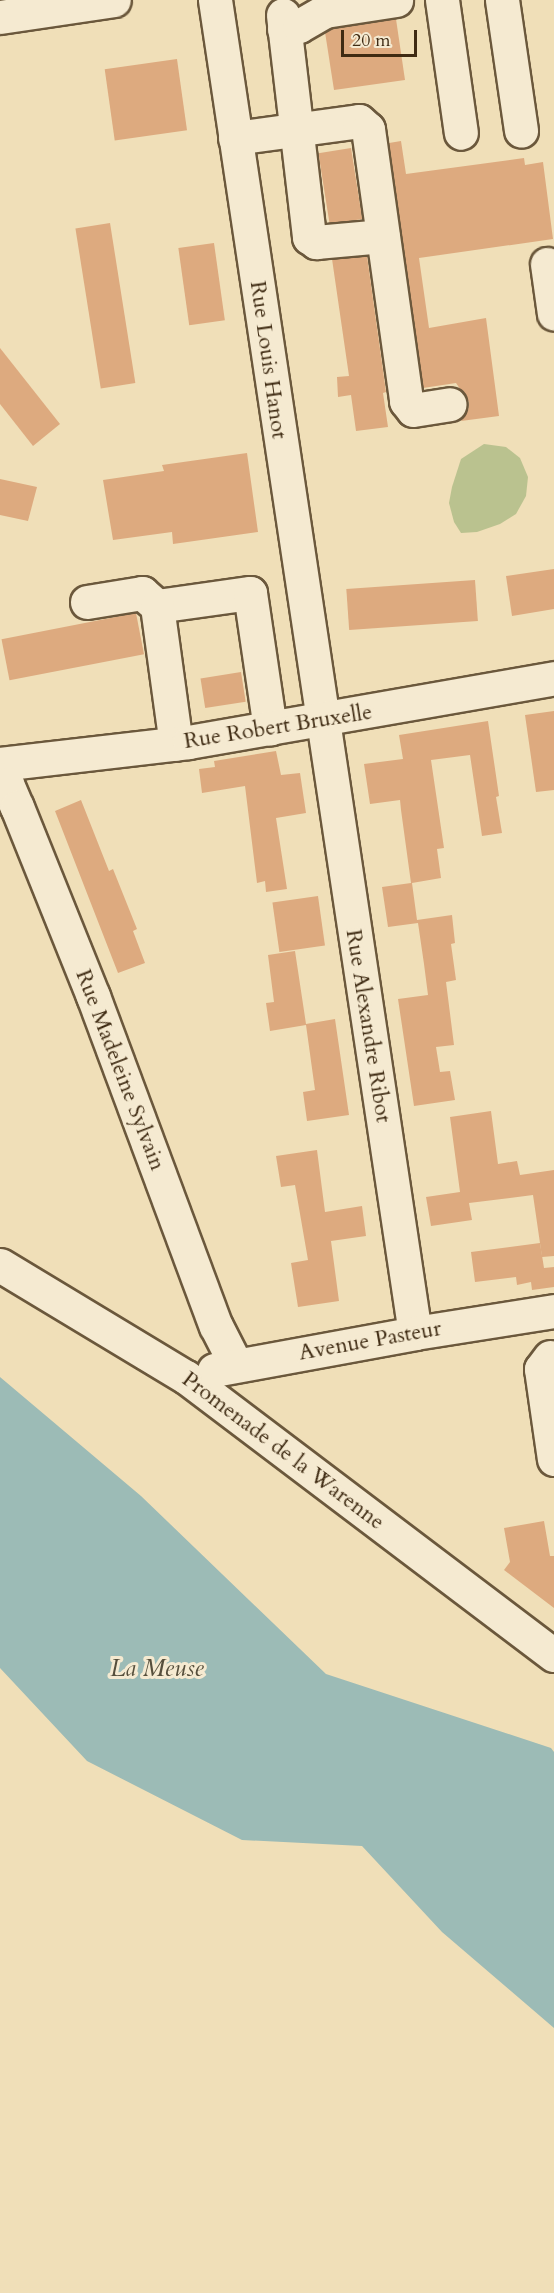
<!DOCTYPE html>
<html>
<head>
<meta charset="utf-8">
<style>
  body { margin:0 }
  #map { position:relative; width:554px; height:2293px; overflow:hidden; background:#f0dfb8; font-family:Cardo,serif }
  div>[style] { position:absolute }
  .green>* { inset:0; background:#bac28f }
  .water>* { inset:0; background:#9cbbb6 }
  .building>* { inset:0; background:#ddaa7f; transform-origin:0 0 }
  .roads { filter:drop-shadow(2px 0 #6b583c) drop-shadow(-2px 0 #6b583c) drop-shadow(0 2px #6b583c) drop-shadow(0 -2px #6b583c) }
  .minor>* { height:33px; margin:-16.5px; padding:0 16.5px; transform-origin:16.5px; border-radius:16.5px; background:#f5ead1 }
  span { translate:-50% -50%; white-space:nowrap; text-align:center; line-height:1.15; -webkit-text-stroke:6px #f5ead1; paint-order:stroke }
  .street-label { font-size:22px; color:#3f2b13 }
  .water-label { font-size:24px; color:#564f3c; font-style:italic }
  .scale { position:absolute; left:341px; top:30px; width:76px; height:27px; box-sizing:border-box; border:3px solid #3f2b13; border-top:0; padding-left:8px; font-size:18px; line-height:21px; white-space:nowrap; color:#3f2b13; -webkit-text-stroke:4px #f5ead1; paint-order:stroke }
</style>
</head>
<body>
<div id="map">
  <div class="green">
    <div style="clip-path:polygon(484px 444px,506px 447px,520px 458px,528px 477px,526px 496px,516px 514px,500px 524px,477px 532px,461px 533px,454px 522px,449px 503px,452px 487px,461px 459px)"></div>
  </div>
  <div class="water">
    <div style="clip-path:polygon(0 1377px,141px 1496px,326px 1674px,551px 1748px,554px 1752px,554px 2028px,442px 1932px,362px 1846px,242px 1840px,87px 1761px,0 1668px)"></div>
  </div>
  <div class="building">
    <div style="clip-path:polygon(396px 19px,405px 80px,334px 90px,325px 32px,331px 29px)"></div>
    <div style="left:177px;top:59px;width:72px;height:73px;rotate:82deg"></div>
    <div style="clip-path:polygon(401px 141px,406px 174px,524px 158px,525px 165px,543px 162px,553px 239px,419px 258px,429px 328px,486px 318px,499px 416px,461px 421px,468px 410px,469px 402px,456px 383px,423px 388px,389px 143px)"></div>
    <div style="left:351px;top:148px;width:72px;height:33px;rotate:81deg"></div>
    <div style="left:110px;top:223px;width:162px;height:35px;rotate:81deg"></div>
    <div style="left:214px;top:243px;width:78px;height:36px;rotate:82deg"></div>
    <div style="clip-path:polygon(367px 256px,386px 392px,383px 393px,388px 427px,356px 431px,351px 395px,338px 397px,337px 377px,349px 376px,332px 259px)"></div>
    <div style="clip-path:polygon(0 348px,60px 424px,33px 446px,0 404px)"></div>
    <div style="clip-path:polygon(247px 453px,258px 532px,173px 544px,172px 532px,113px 540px,103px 480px,164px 471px,162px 465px)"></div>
    <div style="clip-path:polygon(0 479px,37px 487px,28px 521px,0 515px)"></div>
    <div style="clip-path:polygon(554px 569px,554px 609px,512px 616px,506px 576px)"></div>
    <div style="left:475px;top:580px;width:41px;height:129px;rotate:86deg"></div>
    <div style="left:136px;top:613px;width:42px;height:137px;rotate:79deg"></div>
    <div style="left:241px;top:672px;width:30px;height:41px;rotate:81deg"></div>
    <div style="clip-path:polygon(554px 711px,554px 790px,536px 792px,525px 715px)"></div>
    <div style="clip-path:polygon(488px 721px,499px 796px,496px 797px,502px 833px,482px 836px,470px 755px,431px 760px,444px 848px,437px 849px,441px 878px,412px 883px,417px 920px,452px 915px,455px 943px,451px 944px,456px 980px,446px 982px,454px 1045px,436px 1047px,440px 1072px,450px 1071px,455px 1100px,414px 1106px,398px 999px,428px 995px,424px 964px,418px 923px,388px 927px,382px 887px,411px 883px,401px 810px,400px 800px,370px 804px,364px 764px,403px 759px,399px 735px)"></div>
    <div style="clip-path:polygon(276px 751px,281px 775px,300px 773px,306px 813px,276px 818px,287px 889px,266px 892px,265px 881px,257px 883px,245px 786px,202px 793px,199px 769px,215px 767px,214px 761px)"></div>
    <div style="clip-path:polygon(81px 800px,109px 871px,113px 869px,137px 929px,133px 931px,145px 963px,118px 973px,55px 811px)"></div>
    <div style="left:318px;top:896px;width:50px;height:46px;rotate:82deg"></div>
    <div style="clip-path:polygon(295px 951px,306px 1024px,335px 1019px,349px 1115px,307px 1121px,303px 1092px,315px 1090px,306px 1025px,270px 1031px,266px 1003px,274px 1002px,268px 955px)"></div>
    <div style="clip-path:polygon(491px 1111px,498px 1164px,517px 1161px,520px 1175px,554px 1170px,554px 1256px,542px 1257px,533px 1195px,469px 1203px,472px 1220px,431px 1226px,426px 1197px,460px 1192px,450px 1117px)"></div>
    <div style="clip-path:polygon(317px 1150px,325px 1212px,362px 1206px,366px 1236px,331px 1241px,339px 1301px,298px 1307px,291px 1263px,308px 1260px,295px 1185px,281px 1187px,276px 1156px)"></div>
    <div style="clip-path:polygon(540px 1243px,544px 1268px,554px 1267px,554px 1287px,532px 1290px,531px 1282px,517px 1285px,516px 1277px,475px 1282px,471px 1252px)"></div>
    <div style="clip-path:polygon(544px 1521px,550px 1556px,554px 1556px,554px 1608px,504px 1570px,510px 1562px,504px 1528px)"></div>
  </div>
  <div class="roads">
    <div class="minor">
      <div style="left:215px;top:0;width:1348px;rotate:81.47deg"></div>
      <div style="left:442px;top:0;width:134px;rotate:81.9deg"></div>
      <div style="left:502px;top:0;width:132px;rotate:81.7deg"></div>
      <div style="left:283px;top:15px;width:224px;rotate:83.3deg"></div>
      <div style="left:309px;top:237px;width:9px;rotate:36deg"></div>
      <div style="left:316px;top:242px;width:67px;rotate:-5.1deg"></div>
      <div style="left:0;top:17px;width:115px;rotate:-8.5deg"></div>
      <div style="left:284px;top:29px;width:15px;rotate:-11deg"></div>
      <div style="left:299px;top:26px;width:30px;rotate:-30deg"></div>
      <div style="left:325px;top:11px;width:72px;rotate:-8.8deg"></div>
      <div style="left:235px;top:138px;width:125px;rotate:-7.8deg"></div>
      <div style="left:359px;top:121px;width:12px;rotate:42deg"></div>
      <div style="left:368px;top:129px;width:275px;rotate:82deg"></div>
      <div style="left:406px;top:401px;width:11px;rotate:52deg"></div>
      <div style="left:413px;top:410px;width:37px;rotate:-9deg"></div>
      <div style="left:547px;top:264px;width:50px;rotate:82deg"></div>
      <div style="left:87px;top:602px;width:56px;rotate:-9.3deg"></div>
      <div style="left:142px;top:593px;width:20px;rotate:41deg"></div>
      <div style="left:157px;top:606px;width:94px;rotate:-8deg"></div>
      <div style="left:250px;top:593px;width:137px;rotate:81.6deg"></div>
      <div style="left:157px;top:606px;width:139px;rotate:82.2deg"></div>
      <div style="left:0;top:764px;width:190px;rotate:-6.6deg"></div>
      <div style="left:189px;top:742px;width:371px;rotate:-9.9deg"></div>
      <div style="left:0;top:779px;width:9px;rotate:36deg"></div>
      <div style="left:7px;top:784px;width:25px;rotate:67deg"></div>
      <div style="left:17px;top:807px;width:204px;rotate:68.1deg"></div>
      <div style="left:93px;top:996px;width:352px;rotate:69.6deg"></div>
      <div style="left:216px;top:1326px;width:44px;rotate:62.9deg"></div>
      <div style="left:0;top:1265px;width:217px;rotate:31.1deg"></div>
      <div style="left:186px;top:1377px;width:461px;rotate:37.1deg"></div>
      <div style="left:550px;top:1357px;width:15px;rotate:127deg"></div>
      <div style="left:541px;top:1369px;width:91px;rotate:81.8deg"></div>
      <div style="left:214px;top:1370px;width:204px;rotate:-10.4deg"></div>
      <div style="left:415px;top:1333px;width:141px;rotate:-9deg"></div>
    </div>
  </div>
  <div class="street-label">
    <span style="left:268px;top:360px;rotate:82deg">Rue Louis Hanot</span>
    <span style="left:278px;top:727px;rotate:-9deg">Rue Robert Bruxelle</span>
    <span style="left:368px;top:1026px;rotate:81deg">Rue Alexandre Ribot</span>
    <span style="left:120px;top:1070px;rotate:69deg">Rue Madeleine Sylvain</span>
    <span style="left:370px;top:1341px;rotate:-10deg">Avenue Pasteur</span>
    <span style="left:283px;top:1451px;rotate:37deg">Promenade de la Warenne</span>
  </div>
  <div class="water-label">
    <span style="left:157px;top:1669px">La Meuse</span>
  </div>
  <div class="scale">20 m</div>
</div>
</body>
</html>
